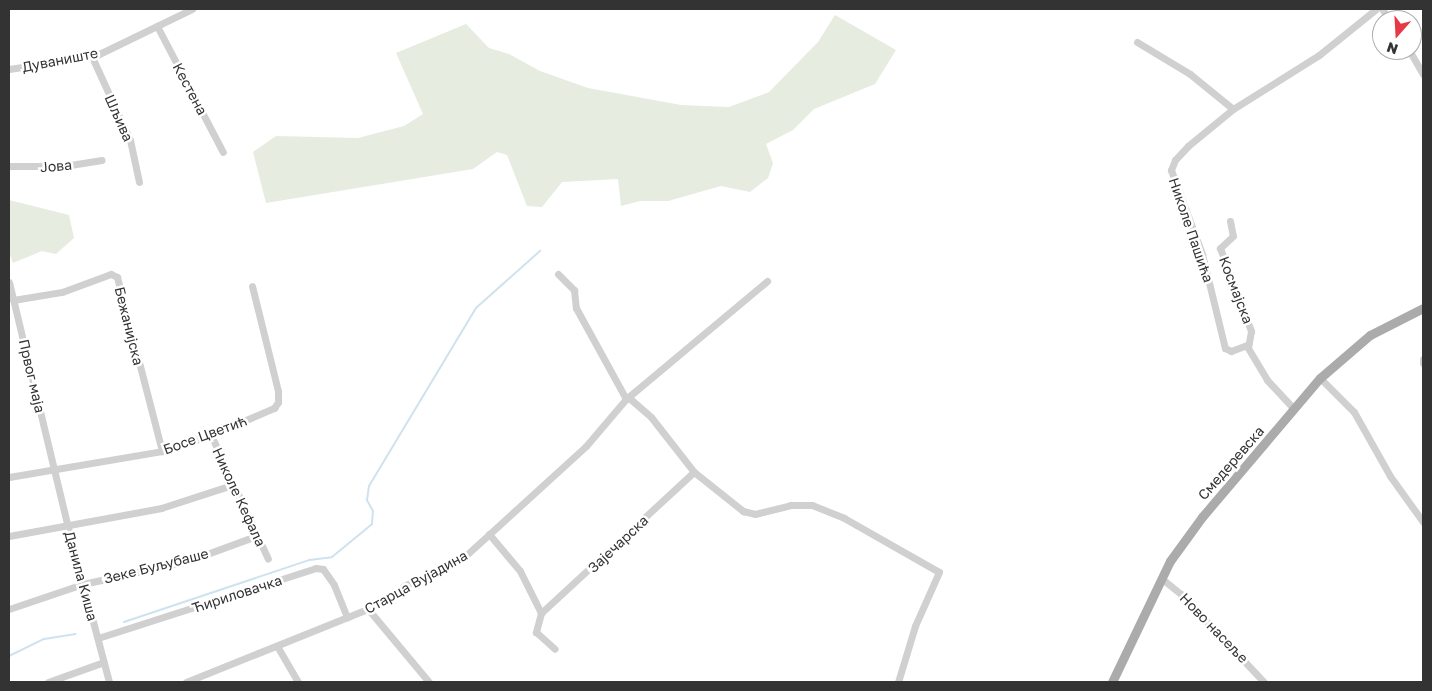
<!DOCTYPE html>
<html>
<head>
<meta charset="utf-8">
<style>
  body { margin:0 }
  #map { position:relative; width:1432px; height:691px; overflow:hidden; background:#fff; font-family:"Golos Text",sans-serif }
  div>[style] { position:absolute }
  .green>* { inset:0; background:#e6ecdf }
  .stream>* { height:2px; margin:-1px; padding:0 1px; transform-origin:1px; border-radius:1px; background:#cfe2ee }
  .minor>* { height:7px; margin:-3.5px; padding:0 3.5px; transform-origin:3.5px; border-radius:3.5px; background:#d0d0d0 }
  .major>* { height:9px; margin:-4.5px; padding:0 4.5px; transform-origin:4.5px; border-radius:4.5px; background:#ababab }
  span { translate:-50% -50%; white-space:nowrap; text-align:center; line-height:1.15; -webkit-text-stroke:5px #fff; paint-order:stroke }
  .street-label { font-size:14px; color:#333 }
  .frame { position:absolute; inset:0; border:10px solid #333; pointer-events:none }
  .north { position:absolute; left:1372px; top:10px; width:50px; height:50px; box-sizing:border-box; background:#fff; border:1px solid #adadad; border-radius:50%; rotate:199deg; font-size:14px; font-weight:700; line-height:20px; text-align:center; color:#333 }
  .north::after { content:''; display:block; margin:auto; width:18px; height:22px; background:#e63946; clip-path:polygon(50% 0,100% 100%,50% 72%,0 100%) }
</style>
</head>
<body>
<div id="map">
  <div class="green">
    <div style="clip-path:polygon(835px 15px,896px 50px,875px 84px,814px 109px,793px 130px,766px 144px,773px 163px,768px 178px,750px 192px,721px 186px,668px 201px,640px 201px,621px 206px,618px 179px,562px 182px,542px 207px,527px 206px,507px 155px,497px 152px,473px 169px,266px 203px,253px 152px,276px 136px,358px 138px,404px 126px,423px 114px,396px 53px,466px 24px,489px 48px,509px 54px,540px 71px,588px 88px,681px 105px,729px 107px,769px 92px,818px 42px)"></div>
    <div style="clip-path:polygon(9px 200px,69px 215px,74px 238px,56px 254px,42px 251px,13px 263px,9px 252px)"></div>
  </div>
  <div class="stream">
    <div style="left:124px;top:622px;width:195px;rotate:-18.5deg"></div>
    <div style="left:309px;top:560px;width:23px;rotate:-7deg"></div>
    <div style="left:332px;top:557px;width:52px;rotate:-39.5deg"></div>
    <div style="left:372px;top:524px;width:13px;rotate:-86deg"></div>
    <div style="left:373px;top:511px;width:13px;rotate:-119deg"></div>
    <div style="left:367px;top:500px;width:14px;rotate:-82deg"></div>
    <div style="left:369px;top:486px;width:208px;rotate:-59deg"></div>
    <div style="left:476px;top:308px;width:86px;rotate:-41.7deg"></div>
    <div style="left:9px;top:656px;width:39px;rotate:-26deg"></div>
    <div style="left:44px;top:639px;width:32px;rotate:-9deg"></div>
  </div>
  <div class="minor">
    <div style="left:1382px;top:9px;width:14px;rotate:54deg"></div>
    <div style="left:157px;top:26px;width:142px;rotate:62.4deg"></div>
    <div style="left:1137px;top:42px;width:62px;rotate:31.1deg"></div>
    <div style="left:1190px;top:74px;width:55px;rotate:39.1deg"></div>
    <div style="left:1233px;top:109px;width:58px;rotate:140.6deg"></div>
    <div style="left:1188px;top:146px;width:19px;rotate:133deg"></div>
    <div style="left:1175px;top:160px;width:11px;rotate:112deg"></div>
    <div style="left:1171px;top:170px;width:90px;rotate:69.7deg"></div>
    <div style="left:1202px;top:254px;width:97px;rotate:76.3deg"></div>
    <div style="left:1225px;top:348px;width:7px;rotate:27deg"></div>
    <div style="left:1231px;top:351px;width:17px;rotate:-21deg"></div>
    <div style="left:1409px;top:50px;width:28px;rotate:60deg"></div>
    <div style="left:92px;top:57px;width:91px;rotate:65.4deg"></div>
    <div style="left:130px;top:140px;width:43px;rotate:77.9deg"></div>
    <div style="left:9px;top:69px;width:87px;rotate:-8.6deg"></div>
    <div style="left:95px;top:56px;width:108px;rotate:-25.9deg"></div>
    <div style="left:1233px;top:109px;width:102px;rotate:-32.1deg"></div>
    <div style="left:1319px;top:55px;width:73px;rotate:-38.9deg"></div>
    <div style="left:9px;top:166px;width:55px"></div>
    <div style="left:64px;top:166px;width:38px;rotate:-9deg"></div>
    <div style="left:1230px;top:221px;width:15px;rotate:79deg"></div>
    <div style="left:1233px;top:236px;width:18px;rotate:137deg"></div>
    <div style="left:1220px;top:248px;width:89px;rotate:69.5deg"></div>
    <div style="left:1251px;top:331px;width:17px;rotate:100deg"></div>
    <div style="left:1248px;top:348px;width:37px;rotate:59deg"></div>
    <div style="left:1267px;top:380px;width:40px;rotate:47deg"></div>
    <div style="left:558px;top:274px;width:23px;rotate:45deg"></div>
    <div style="left:574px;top:290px;width:18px;rotate:84deg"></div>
    <div style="left:576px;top:308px;width:104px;rotate:61.2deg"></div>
    <div style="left:9px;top:282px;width:249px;rotate:76.5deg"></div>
    <div style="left:67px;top:524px;width:163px;rotate:75.1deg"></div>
    <div style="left:13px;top:300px;width:50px;rotate:-9.3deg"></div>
    <div style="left:62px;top:292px;width:52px;rotate:-20.2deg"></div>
    <div style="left:111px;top:274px;width:7px;rotate:27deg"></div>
    <div style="left:117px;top:277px;width:180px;rotate:75.5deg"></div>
    <div style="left:1423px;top:359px;width:4px;rotate:90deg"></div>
    <div style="left:1320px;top:378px;width:48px;rotate:45deg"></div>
    <div style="left:1354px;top:412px;width:73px;rotate:60.6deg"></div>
    <div style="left:1390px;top:476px;width:57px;rotate:54.3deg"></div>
    <div style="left:628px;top:397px;width:30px;rotate:41deg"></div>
    <div style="left:651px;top:417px;width:70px;rotate:52deg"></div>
    <div style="left:694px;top:472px;width:63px;rotate:38.5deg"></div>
    <div style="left:743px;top:511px;width:12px;rotate:14deg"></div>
    <div style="left:755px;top:514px;width:36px;rotate:-14deg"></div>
    <div style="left:790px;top:505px;width:22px"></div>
    <div style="left:812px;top:505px;width:35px;rotate:22deg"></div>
    <div style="left:844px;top:518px;width:109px;rotate:29.6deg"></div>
    <div style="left:939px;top:572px;width:59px;rotate:114deg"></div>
    <div style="left:915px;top:626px;width:59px;rotate:106.9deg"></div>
    <div style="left:211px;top:435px;width:136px;rotate:65.3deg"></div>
    <div style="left:9px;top:477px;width:155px;rotate:-9.6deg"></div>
    <div style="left:162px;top:451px;width:52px;rotate:-18.1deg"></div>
    <div style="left:211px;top:435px;width:69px;rotate:-23.2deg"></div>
    <div style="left:274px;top:408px;width:7px;rotate:-56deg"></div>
    <div style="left:278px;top:402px;width:11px;rotate:-90deg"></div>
    <div style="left:278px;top:391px;width:108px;rotate:-103.9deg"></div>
    <div style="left:489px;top:534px;width:48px;rotate:50deg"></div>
    <div style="left:520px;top:571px;width:47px;rotate:63.4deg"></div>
    <div style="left:541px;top:613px;width:20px;rotate:105deg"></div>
    <div style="left:536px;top:632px;width:25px;rotate:42deg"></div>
    <div style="left:9px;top:536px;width:155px;rotate:-10.4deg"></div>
    <div style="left:161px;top:508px;width:75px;rotate:-17.9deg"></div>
    <div style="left:1161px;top:578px;width:26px;rotate:39deg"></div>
    <div style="left:1181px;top:594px;width:121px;rotate:46.7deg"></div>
    <div style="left:9px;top:609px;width:78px;rotate:-18.7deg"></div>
    <div style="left:83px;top:584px;width:107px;rotate:-12.4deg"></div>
    <div style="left:188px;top:561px;width:72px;rotate:-20.2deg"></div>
    <div style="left:368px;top:609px;width:95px;rotate:50.1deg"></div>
    <div style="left:541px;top:613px;width:208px;rotate:-42.7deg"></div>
    <div style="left:98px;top:638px;width:229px;rotate:-17.8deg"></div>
    <div style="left:316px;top:568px;width:7px;rotate:8deg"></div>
    <div style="left:323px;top:569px;width:19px;rotate:55deg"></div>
    <div style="left:334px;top:585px;width:35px;rotate:68deg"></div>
    <div style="left:277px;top:646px;width:42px;rotate:59.7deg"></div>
    <div style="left:48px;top:682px;width:59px;rotate:-19.7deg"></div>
    <div style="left:186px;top:682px;width:201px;rotate:-21.9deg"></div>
    <div style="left:373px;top:607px;width:37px;rotate:-34deg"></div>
    <div style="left:404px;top:586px;width:65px;rotate:-25.4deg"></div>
    <div style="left:463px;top:558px;width:166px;rotate:-42.3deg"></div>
    <div style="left:586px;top:446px;width:62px;rotate:-49.6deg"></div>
    <div style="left:626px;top:399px;width:184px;rotate:-39.9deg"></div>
  </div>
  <div class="major">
    <div style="left:1112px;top:682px;width:134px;rotate:-64.4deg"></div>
    <div style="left:1170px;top:561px;width:54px;rotate:-54deg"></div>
    <div style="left:1202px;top:517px;width:182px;rotate:-49.7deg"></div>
    <div style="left:1320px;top:378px;width:66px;rotate:-40.7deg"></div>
    <div style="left:1370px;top:335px;width:59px;rotate:-27deg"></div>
  </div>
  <div class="street-label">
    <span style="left:60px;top:60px;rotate:-11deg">Дуваниште</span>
    <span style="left:190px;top:89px;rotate:62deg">Кестена</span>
    <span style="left:119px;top:118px;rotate:66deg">Шљива</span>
    <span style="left:56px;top:166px;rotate:-5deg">Јова</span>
    <span style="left:1191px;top:230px;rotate:71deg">Николе Пашића</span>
    <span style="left:1236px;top:290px;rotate:69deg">Космајска</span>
    <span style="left:129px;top:326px;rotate:76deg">Бежанијска</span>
    <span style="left:32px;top:376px;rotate:77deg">Првог маја</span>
    <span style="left:205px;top:435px;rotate:-20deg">Босе Цветић</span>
    <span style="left:1231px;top:463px;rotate:-49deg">Смедеревска</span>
    <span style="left:239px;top:497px;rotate:65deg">Николе Кефала</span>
    <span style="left:618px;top:544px;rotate:-43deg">Зајечарска</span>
    <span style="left:156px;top:566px;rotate:-14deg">Зеке Буљубаше</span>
    <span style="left:81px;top:576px;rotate:75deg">Данила Киша</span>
    <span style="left:416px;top:582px;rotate:-29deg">Старца Вујадина</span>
    <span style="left:237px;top:594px;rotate:-18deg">Ћириловачка</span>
    <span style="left:1214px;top:628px;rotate:46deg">Ново насеље</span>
  </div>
  <div class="frame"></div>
  <div class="north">N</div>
</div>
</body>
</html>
